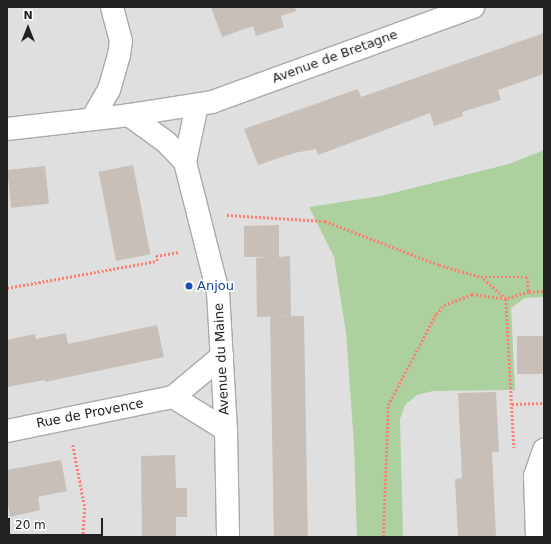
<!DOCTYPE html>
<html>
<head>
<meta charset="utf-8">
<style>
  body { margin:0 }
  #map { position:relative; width:551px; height:544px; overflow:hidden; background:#f2efe9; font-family:"DejaVu Sans",sans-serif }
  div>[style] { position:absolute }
  .residential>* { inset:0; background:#e0dfdf; transform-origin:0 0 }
  .forest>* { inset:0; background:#add19e }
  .building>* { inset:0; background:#c7bfb8; transform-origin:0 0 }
  .path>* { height:2.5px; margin-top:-1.25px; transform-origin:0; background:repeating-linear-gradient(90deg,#fa8072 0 2px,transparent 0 4px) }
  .roads { filter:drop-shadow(1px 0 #a9a9a9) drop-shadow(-1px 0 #a9a9a9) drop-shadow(0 1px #a9a9a9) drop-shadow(0 -1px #a9a9a9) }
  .street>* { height:22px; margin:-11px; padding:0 11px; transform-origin:11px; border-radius:11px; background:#fff }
  .dots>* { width:11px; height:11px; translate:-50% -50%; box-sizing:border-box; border:2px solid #fff; border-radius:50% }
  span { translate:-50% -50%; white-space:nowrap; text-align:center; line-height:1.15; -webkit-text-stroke:3px #fff; paint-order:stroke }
  .street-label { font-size:13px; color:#222 }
  .transit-label { font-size:13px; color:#164399 }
  .left { translate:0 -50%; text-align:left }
  .frame { position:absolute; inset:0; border:8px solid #222; pointer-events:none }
  .north { position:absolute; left:8px; top:8px; width:40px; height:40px; -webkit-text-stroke:3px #fff; paint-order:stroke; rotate:0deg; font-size:11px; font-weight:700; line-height:16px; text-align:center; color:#222 }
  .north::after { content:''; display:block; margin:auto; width:14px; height:18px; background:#222; clip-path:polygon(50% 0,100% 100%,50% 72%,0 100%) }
  .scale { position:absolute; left:8px; top:518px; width:95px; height:18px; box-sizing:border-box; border:2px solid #222; border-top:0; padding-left:5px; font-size:12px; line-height:14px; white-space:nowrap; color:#222; -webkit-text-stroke:3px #fff; paint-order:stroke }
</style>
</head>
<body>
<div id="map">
  <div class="residential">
    <div style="left:7px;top:7px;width:537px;height:530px"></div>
  </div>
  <div class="forest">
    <div style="clip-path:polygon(544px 150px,544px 297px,525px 298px,511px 308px,515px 390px,433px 391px,417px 395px,405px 405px,400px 419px,403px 537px,357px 537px,354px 446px,346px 333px,334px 257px,309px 207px,381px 196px,509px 164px)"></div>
  </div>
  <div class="building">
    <div style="clip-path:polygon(211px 7px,295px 7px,296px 11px,281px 16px,284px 27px,256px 36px,253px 26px,222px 37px)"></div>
    <div style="clip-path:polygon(544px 33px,544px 74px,498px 90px,501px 100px,462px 112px,463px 116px,434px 126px,430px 113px,318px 155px,316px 149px,294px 153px,258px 165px,244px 129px,358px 89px,361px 97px)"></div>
    <div style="left:133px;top:165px;width:91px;height:35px;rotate:79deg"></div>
    <div style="left:45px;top:166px;width:38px;height:38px;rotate:84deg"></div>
    <div style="clip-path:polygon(279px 225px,279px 257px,290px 256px,291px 316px,257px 317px,256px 258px,268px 257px,244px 257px,244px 226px)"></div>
    <div style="left:304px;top:316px;width:221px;height:34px;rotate:89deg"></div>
    <div style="clip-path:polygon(157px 325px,164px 357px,45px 382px,45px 380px,7px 387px,7px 340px,35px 334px,36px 339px,66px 333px,68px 344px)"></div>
    <div style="left:544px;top:336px;width:38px;height:27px;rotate:90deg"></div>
    <div style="clip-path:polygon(496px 392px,499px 452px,492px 452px,496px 537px,458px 537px,455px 479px,462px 478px,458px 393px)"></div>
    <div style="clip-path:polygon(175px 455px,176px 488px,187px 488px,187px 517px,176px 517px,176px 537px,142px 537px,141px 456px)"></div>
    <div style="clip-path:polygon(61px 460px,67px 491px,38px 497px,40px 510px,10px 517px,7px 498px,7px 470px)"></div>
  </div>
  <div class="path">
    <div style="left:227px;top:215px;width:98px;rotate:3.5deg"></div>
    <div style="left:325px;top:221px;width:122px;rotate:21.1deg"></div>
    <div style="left:439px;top:265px;width:44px;rotate:15.9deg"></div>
    <div style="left:481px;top:277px;width:46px"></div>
    <div style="left:527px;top:277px;width:15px;rotate:82deg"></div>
    <div style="left:529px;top:292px;width:24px;rotate:163deg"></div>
    <div style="left:506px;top:299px;width:33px;rotate:-139deg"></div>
    <div style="left:7px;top:288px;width:152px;rotate:-10.2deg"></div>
    <div style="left:157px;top:261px;width:5px;rotate:-101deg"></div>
    <div style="left:156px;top:256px;width:23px;rotate:-10deg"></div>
    <div style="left:529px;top:292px;width:15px;rotate:-4deg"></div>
    <div style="left:512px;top:404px;width:32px;rotate:-2deg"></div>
    <div style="left:73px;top:445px;width:64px;rotate:79.2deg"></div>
    <div style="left:85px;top:508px;width:29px;rotate:94deg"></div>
    <div style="left:383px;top:537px;width:132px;rotate:-87.8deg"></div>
    <div style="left:388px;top:405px;width:103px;rotate:-62.2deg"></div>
    <div style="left:436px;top:314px;width:12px;rotate:-48deg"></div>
    <div style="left:444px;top:305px;width:30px;rotate:-21deg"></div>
    <div style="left:472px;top:294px;width:34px;rotate:8deg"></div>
    <div style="left:506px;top:299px;width:149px;rotate:86.9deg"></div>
  </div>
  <div class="roads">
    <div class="street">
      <div style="left:129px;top:115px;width:46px;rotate:36.1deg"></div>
      <div style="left:166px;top:142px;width:28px;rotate:46deg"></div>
      <div style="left:185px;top:162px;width:134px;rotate:75.8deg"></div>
      <div style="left:218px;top:292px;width:138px;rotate:86.7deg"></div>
      <div style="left:226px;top:430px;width:107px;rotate:88.9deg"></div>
      <div style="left:92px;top:119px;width:34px;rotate:-60deg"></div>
      <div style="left:109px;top:90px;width:36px;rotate:-74deg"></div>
      <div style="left:119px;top:55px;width:14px;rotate:-82deg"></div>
      <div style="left:121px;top:41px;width:35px;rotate:-105deg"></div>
      <div style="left:7px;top:129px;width:123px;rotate:-6.5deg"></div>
      <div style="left:129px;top:115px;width:84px;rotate:-8.9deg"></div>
      <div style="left:212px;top:102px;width:278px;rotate:-20deg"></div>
      <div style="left:185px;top:162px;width:58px;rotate:-78.1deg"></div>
      <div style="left:173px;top:397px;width:62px;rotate:31.9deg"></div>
      <div style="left:7px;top:431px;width:169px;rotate:-11.6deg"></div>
      <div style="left:173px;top:397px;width:64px;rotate:-39.9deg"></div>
      <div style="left:537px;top:537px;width:61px;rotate:-91.9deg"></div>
      <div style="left:535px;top:476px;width:28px;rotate:-71deg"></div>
    </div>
  </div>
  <div class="dots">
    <div style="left:189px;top:286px;background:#1a4fb4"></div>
  </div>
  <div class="street-label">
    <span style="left:335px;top:57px;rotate:-20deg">Avenue de Bretagne</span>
    <span style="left:222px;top:359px;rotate:-93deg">Avenue du Maine</span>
    <span style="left:90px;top:414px;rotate:-11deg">Rue de Provence</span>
  </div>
  <div class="transit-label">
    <span class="left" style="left:197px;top:286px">Anjou</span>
  </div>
  <div class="frame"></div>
  <div class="north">N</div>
  <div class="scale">20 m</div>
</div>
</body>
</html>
